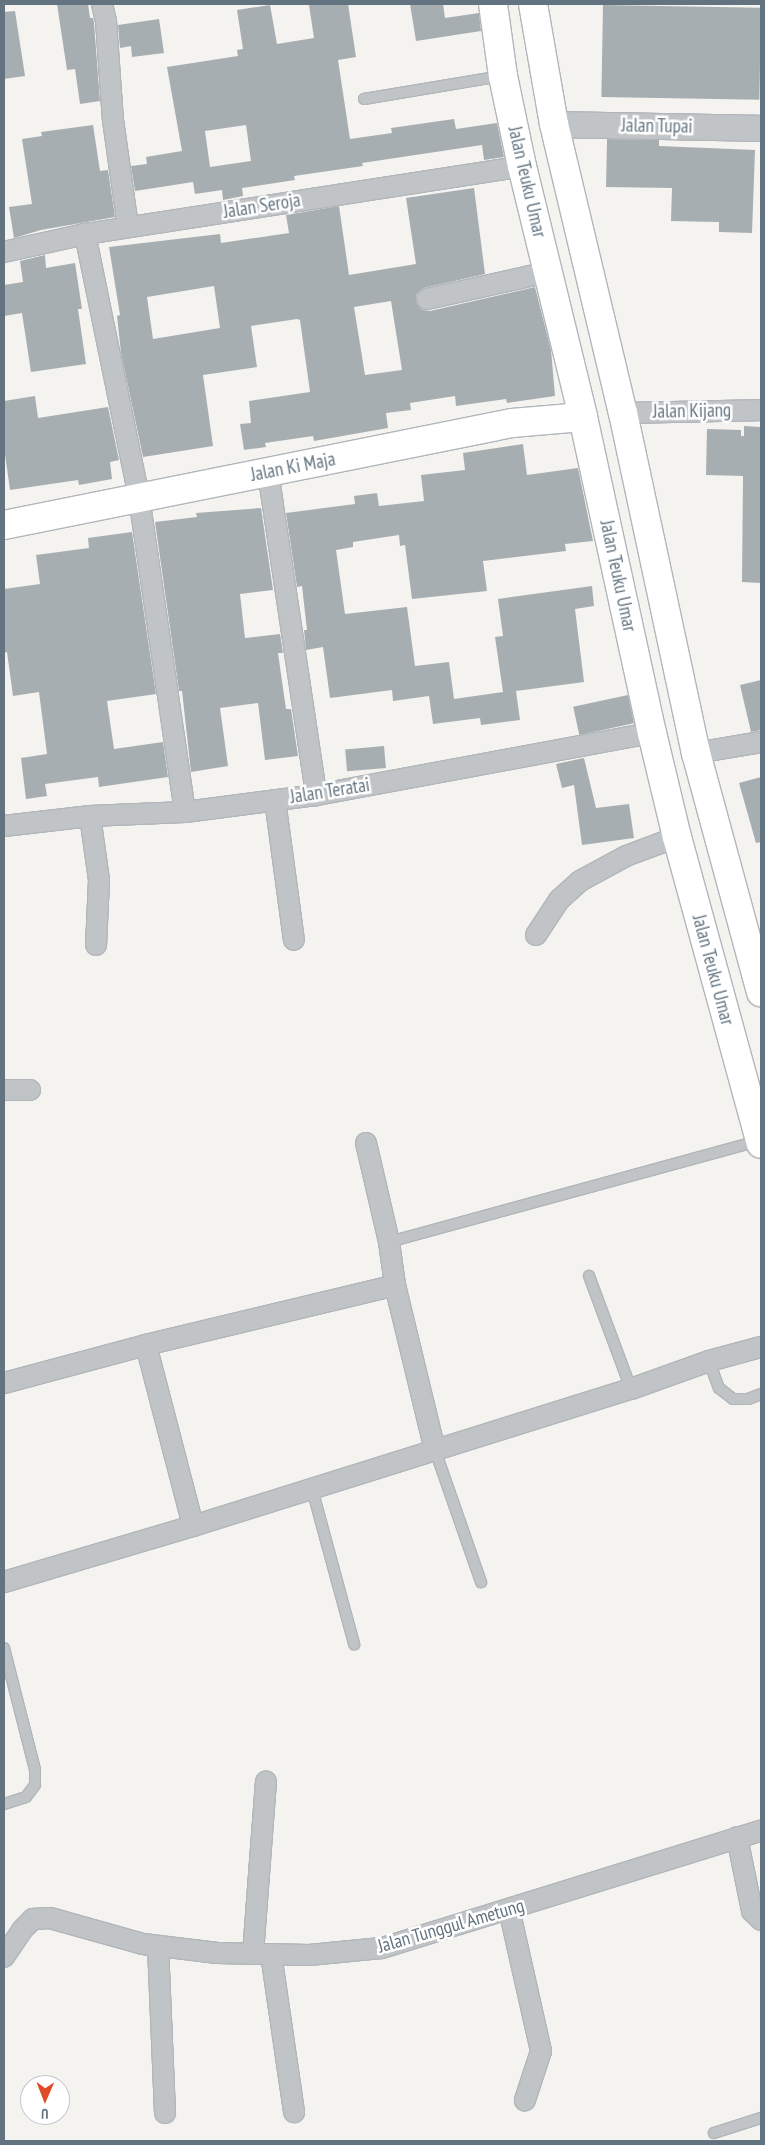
<!DOCTYPE html>
<html>
<head>
<meta charset="utf-8">
<style>
  body { margin:0 }
  #map { position:relative; width:765px; height:2145px; overflow:hidden; background:#f4f3ef; font-family:"PT Sans Narrow",sans-serif }
  div>[style] { position:absolute }
  .building>* { inset:0; background:#a6aeb2; transform-origin:0 0 }
  .roads { filter:drop-shadow(1px 0 #b1b6ba) drop-shadow(-1px 0 #b1b6ba) drop-shadow(0 1px #b1b6ba) drop-shadow(0 -1px #b1b6ba) }
  .service>* { height:10px; margin:-5px; padding:0 5px; transform-origin:5px; border-radius:5px; background:#c1c4c7 }
  .minor>* { height:20px; margin:-10px; padding:0 10px; transform-origin:10px; border-radius:10px; background:#c1c4c7 }
  .tertiary>* { height:25px; margin:-12.5px; padding:0 12.5px; transform-origin:12.5px; border-radius:12.5px; background:#c1c4c7 }
  .secondary>* { height:28px; margin:-14px; padding:0 14px; transform-origin:14px; border-radius:14px; background:#fff }
  .trunk>* { height:28px; margin:-14px; padding:0 14px; transform-origin:14px; border-radius:14px; background:#fff }
  span { translate:-50% -50%; white-space:nowrap; text-align:center; line-height:1.15; -webkit-text-stroke:5px #fff; paint-order:stroke }
  .street-label { font-size:19px; color:#637480 }
  .frame { position:absolute; inset:0; border:5px solid #637480; pointer-events:none }
  .north { position:absolute; left:20px; top:2075px; width:50px; height:50px; box-sizing:border-box; background:#fff; border:1px solid #c1c7cc; border-radius:50%; rotate:181deg; font-size:14px; font-weight:700; line-height:20px; text-align:center; color:#637480 }
  .north::after { content:''; display:block; margin:auto; width:18px; height:22px; background:#df4b24; clip-path:polygon(50% 0,100% 100%,50% 72%,0 100%) }
</style>
</head>
<body>
<div id="map">
  <div class="building">
    <div style="clip-path:polygon(57px 4px,88px 4px,90px 18px,93px 18px,94px 23px,100px 101px,80px 104px,75px 69px,67px 70px)"></div>
    <div style="clip-path:polygon(evenodd,320px 4px,348px 4px,356px 57px,338px 60px,350px 139px,392px 133px,391px 128px,454px 119px,456px 129px,497px 123px,504px 157px,484px 160px,482px 145px,362px 163px,363px 166px,294px 176px,295px 180px,242px 188px,243px 196px,223px 200px,222px 190px,195px 194px,193px 182px,135px 191px,131px 166px,147px 164px,146px 157px,182px 151px,167px 67px,238px 56px,237px 50px,243px 49px,237px 10px,270px 5px,277px 44px,314px 38px,309px 5px,320px 4px,246px 125px,251px 161px,210px 167px,205px 131px,246px 125px)"></div>
    <div style="clip-path:polygon(410px 4px,443px 4px,445px 18px,479px 13px,481px 31px,416px 41px)"></div>
    <div style="left:603px;top:5px;width:158px;height:92px;rotate:1deg"></div>
    <div style="clip-path:polygon(15px 11px,25px 76px,4px 79px,4px 12px)"></div>
    <div style="clip-path:polygon(159px 19px,164px 53px,132px 57px,131px 46px,120px 48px,118px 25px)"></div>
    <div style="clip-path:polygon(93px 125px,100px 171px,108px 170px,115px 217px,41px 230px,14px 238px,9px 207px,32px 204px,22px 139px,42px 136px,41px 132px)"></div>
    <div style="clip-path:polygon(607px 139px,659px 140px,659px 146px,755px 150px,752px 233px,719px 232px,719px 222px,671px 221px,672px 188px,606px 187px)"></div>
    <div style="clip-path:polygon(evenodd,474px 188px,485px 274px,424px 288px,416px 295px,416px 302px,423px 310px,430px 311px,535px 287px,551px 350px,555px 396px,507px 403px,506px 399px,456px 406px,455px 396px,410px 403px,411px 410px,386px 413px,388px 428px,314px 441px,313px 436px,265px 443px,266px 447px,244px 450px,240px 424px,251px 423px,249px 401px,310px 392px,300px 320px,297px 319px,251px 326px,257px 367px,203px 375px,213px 446px,143px 457px,121px 353px,117px 316px,120px 315px,109px 247px,220px 234px,221px 243px,289px 233px,286px 215px,339px 206px,349px 275px,416px 264px,406px 198px,474px 188px,214px 286px,220px 328px,153px 339px,147px 297px,214px 286px,474px 188px,391px 301px,402px 370px,365px 375px,354px 307px,391px 301px)"></div>
    <div style="clip-path:polygon(45px 255px,46px 268px,75px 263px,82px 309px,78px 309px,86px 364px,31px 372px,22px 313px,4px 316px,4px 285px,23px 282px,20px 261px)"></div>
    <div style="clip-path:polygon(35px 396px,38px 418px,108px 407px,119px 460px,110px 462px,112px 479px,79px 485px,78px 480px,10px 490px,4px 447px,4px 401px)"></div>
    <div style="clip-path:polygon(744px 426px,761px 427px,761px 583px,742px 582px,743px 476px,706px 475px,707px 429px,741px 430px,741px 436px,744px 436px)"></div>
    <div style="clip-path:polygon(523px 444px,527px 475px,578px 468px,593px 541px,565px 544px,566px 551px,483px 561px,487px 591px,412px 599px,405px 545px,400px 546px,399px 535px,353px 542px,353px 547px,336px 550px,345px 614px,407px 607px,415px 666px,449px 662px,454px 699px,503px 692px,495px 637px,503px 636px,498px 599px,592px 586px,594px 606px,575px 609px,584px 682px,516px 691px,520px 720px,481px 725px,480px 718px,433px 724px,429px 696px,393px 701px,392px 690px,330px 698px,323px 647px,306px 650px,304px 630px,307px 630px,302px 586px,297px 587px,286px 513px,355px 504px,354px 496px,377px 493px,379px 506px,424px 501px,421px 475px,465px 470px,463px 453px)"></div>
    <div style="clip-path:polygon(261px 508px,273px 590px,240px 594px,245px 638px,280px 634px,283px 653px,278px 653px,286px 709px,291px 709px,298px 756px,265px 760px,258px 703px,220px 708px,228px 766px,191px 772px,182px 691px,179px 691px,155px 522px,197px 517px,196px 513px)"></div>
    <div style="clip-path:polygon(132px 532px,156px 694px,107px 701px,114px 749px,163px 742px,168px 777px,99px 787px,98px 777px,45px 784px,47px 796px,26px 799px,21px 758px,47px 754px,39px 692px,13px 696px,7px 652px,4px 653px,4px 589px,40px 584px,36px 555px,89px 548px,88px 538px)"></div>
    <div style="clip-path:polygon(761px 680px,761px 730px,751px 732px,740px 685px)"></div>
    <div style="left:628px;top:695px;width:29px;height:56px;rotate:78deg"></div>
    <div style="left:384px;top:746px;width:22px;height:39px;rotate:85deg"></div>
    <div style="clip-path:polygon(584px 758px,596px 808px,629px 804px,634px 838px,582px 845px,574px 785px,562px 788px,556px 764px)"></div>
    <div style="clip-path:polygon(761px 777px,761px 842px,756px 843px,739px 783px)"></div>
  </div>
  <div class="roads">
    <div class="service">
      <div style="left:364px;top:99px;width:140px;rotate:-9.5deg"></div>
      <div style="left:389px;top:1242px;width:384px;rotate:-15.3deg"></div>
      <div style="left:589px;top:1276px;width:121px;rotate:69.6deg"></div>
      <div style="left:709px;top:1361px;width:29px;rotate:70deg"></div>
      <div style="left:719px;top:1388px;width:18px;rotate:38deg"></div>
      <div style="left:733px;top:1399px;width:15px"></div>
      <div style="left:748px;top:1399px;width:14px;rotate:-21deg"></div>
      <div style="left:435px;top:1450px;width:140px;rotate:70.8deg"></div>
      <div style="left:312px;top:1489px;width:161px;rotate:74.8deg"></div>
      <div style="left:4px;top:1648px;width:126px;rotate:75.7deg"></div>
      <div style="left:35px;top:1770px;width:15px;rotate:90deg"></div>
      <div style="left:35px;top:1785px;width:15px;rotate:127deg"></div>
      <div style="left:26px;top:1797px;width:23px;rotate:162deg"></div>
      <div style="left:714px;top:2133px;width:49px;rotate:-17.7deg"></div>
    </div>
    <div class="minor">
      <div style="left:102px;top:4px;width:17px;rotate:77deg"></div>
      <div style="left:106px;top:21px;width:99px;rotate:86deg"></div>
      <div style="left:113px;top:120px;width:108px;rotate:82deg"></div>
      <div style="left:85px;top:234px;width:268px;rotate:78.4deg"></div>
      <div style="left:139px;top:497px;width:318px;rotate:81.7deg"></div>
      <div style="left:4px;top:252px;width:83px;rotate:-12.5deg"></div>
      <div style="left:85px;top:234px;width:442px;rotate:-8.8deg"></div>
      <div style="left:427px;top:299px;width:124px;rotate:-12.6deg"></div>
      <div style="left:623px;top:413px;width:138px;rotate:-1.2deg"></div>
      <div style="left:268px;top:472px;width:327px;rotate:81.5deg"></div>
      <div style="left:696px;top:753px;width:66px;rotate:-9.6deg"></div>
      <div style="left:275px;top:800px;width:141px;rotate:82.3deg"></div>
      <div style="left:90px;top:816px;width:65px;rotate:82deg"></div>
      <div style="left:99px;top:880px;width:65px;rotate:92.6deg"></div>
      <div style="left:4px;top:826px;width:87px;rotate:-6.6deg"></div>
      <div style="left:90px;top:816px;width:95px;rotate:-2.4deg"></div>
      <div style="left:185px;top:812px;width:132px;rotate:-7.4deg"></div>
      <div style="left:316px;top:795px;width:342px;rotate:-10.5deg"></div>
      <div style="left:536px;top:935px;width:42px;rotate:-56.7deg"></div>
      <div style="left:559px;top:900px;width:28px;rotate:-42deg"></div>
      <div style="left:580px;top:881px;width:52px;rotate:-28.5deg"></div>
      <div style="left:626px;top:856px;width:54px;rotate:-20.4deg"></div>
      <div style="left:4px;top:1090px;width:26px"></div>
      <div style="left:366px;top:1143px;width:102px;rotate:76.9deg"></div>
      <div style="left:389px;top:1242px;width:43px;rotate:82.1deg"></div>
      <div style="left:395px;top:1285px;width:170px;rotate:76.4deg"></div>
      <div style="left:146px;top:1345px;width:187px;rotate:75.4deg"></div>
      <div style="left:4px;top:1383px;width:147px;rotate:-15deg"></div>
      <div style="left:146px;top:1345px;width:256px;rotate:-13.5deg"></div>
      <div style="left:4px;top:1582px;width:197px;rotate:-16.5deg"></div>
      <div style="left:193px;top:1526px;width:459px;rotate:-17.4deg"></div>
      <div style="left:631px;top:1389px;width:83px;rotate:-19.7deg"></div>
      <div style="left:709px;top:1361px;width:54px;rotate:-15.1deg"></div>
      <div style="left:737px;top:1837px;width:76px;rotate:78.5deg"></div>
      <div style="left:752px;top:1911px;width:13px;rotate:45deg"></div>
      <div style="left:509px;top:1909px;width:146px;rotate:77.3deg"></div>
      <div style="left:541px;top:2051px;width:52px;rotate:108.1deg"></div>
      <div style="left:158px;top:1946px;width:167px;rotate:87.6deg"></div>
      <div style="left:253px;top:1954px;width:173px;rotate:-85.7deg"></div>
      <div style="left:271px;top:1954px;width:160px;rotate:81.7deg"></div>
      <div style="left:4px;top:1957px;width:32px;rotate:-56deg"></div>
      <div style="left:22px;top:1930px;width:16px;rotate:-45deg"></div>
      <div style="left:33px;top:1919px;width:17px;rotate:-3deg"></div>
      <div style="left:50px;top:1918px;width:97px;rotate:15.6deg"></div>
      <div style="left:143px;top:1944px;width:75px;rotate:6.9deg"></div>
      <div style="left:217px;top:1953px;width:92px;rotate:1.2deg"></div>
      <div style="left:309px;top:1955px;width:73px;rotate:-5.5deg"></div>
      <div style="left:382px;top:1948px;width:397px;rotate:-17.2deg"></div>
    </div>
    <div class="tertiary">
      <div style="left:554px;top:124px;width:207px;rotate:1.1deg"></div>
    </div>
    <div class="secondary">
      <div style="left:4px;top:525px;width:518px;rotate:-11.35deg"></div>
      <div style="left:512px;top:423px;width:71px;rotate:-4.8deg"></div>
    </div>
    <div class="trunk">
      <div style="left:493px;top:4px;width:73px;rotate:82.1deg"></div>
      <div style="left:503px;top:76px;width:92px;rotate:78.1deg"></div>
      <div style="left:522px;top:166px;width:258px;rotate:76.3deg"></div>
      <div style="left:583px;top:417px;width:323px;rotate:77.7deg"></div>
      <div style="left:652px;top:733px;width:107px;rotate:76.5deg"></div>
      <div style="left:677px;top:837px;width:318px;rotate:74.7deg"></div>
      <div style="left:533px;top:4px;width:122px;rotate:80.1deg"></div>
      <div style="left:554px;top:124px;width:297px;rotate:76.6deg"></div>
      <div style="left:623px;top:413px;width:348px;rotate:77.9deg"></div>
      <div style="left:696px;top:753px;width:248px;rotate:74.8deg"></div>
    </div>
  </div>
  <div class="street-label">
    <span style="left:657px;top:126px;rotate:1deg">Jalan Tupai</span>
    <span style="left:527px;top:182px;rotate:77deg">Jalan Teuku Umar</span>
    <span style="left:262px;top:206px;rotate:-9deg">Jalan Seroja</span>
    <span style="left:692px;top:411px;rotate:-1deg">Jalan Kijang</span>
    <span style="left:293px;top:467px;rotate:-11deg">Jalan Ki Maja</span>
    <span style="left:618px;top:576px;rotate:78deg">Jalan Teuku Umar</span>
    <span style="left:330px;top:791px;rotate:-9deg">Jalan Teratai</span>
    <span style="left:713px;top:970px;rotate:75deg">Jalan Teuku Umar</span>
    <span style="left:451px;top:1926px;rotate:-16deg">Jalan Tunggul Ametung</span>
  </div>
  <div class="frame"></div>
  <div class="north">U</div>
</div>
</body>
</html>
